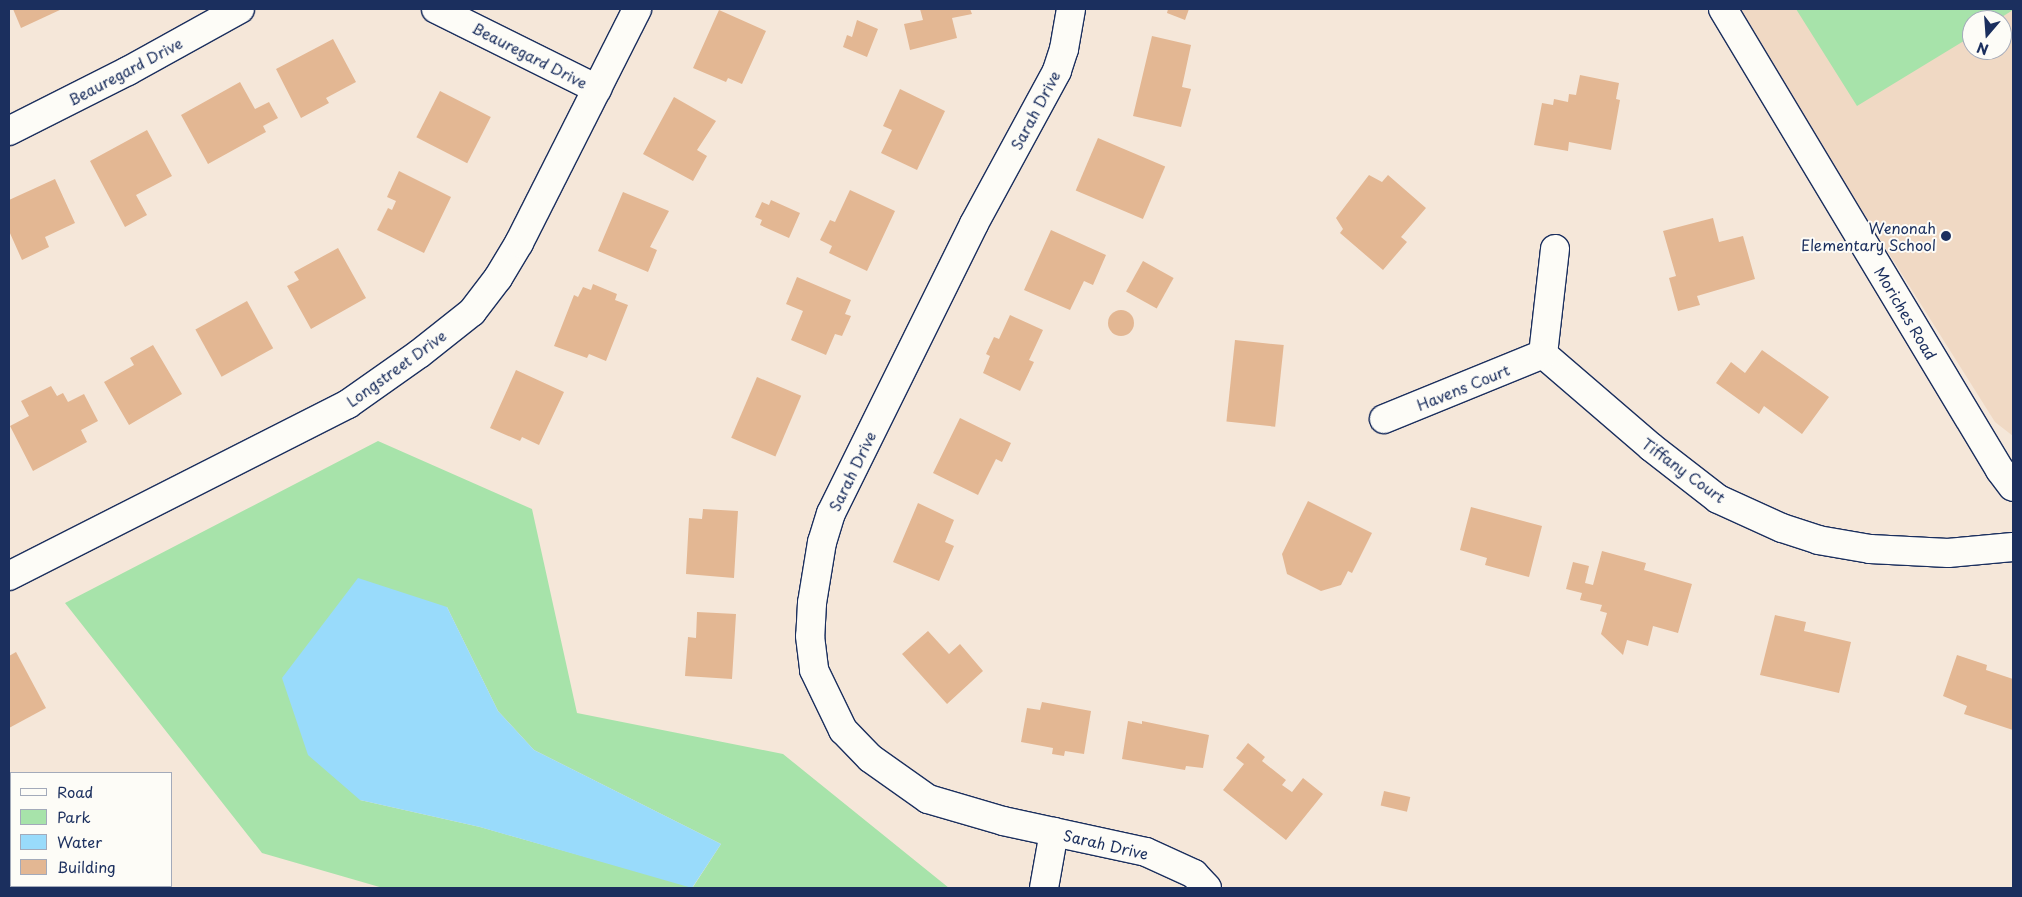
<!DOCTYPE html>
<html>
<head>
<meta charset="utf-8">
<style>
  body { margin:0 }
  #map { position:relative; width:2022px; height:897px; overflow:hidden; background:#f5e7d9; font-family:"Playpen Sans",sans-serif }
  div>[style] { position:absolute }
  .built>* { inset:0; background:#f0d9c4 }
  .green>* { inset:0; background:#a7e3aa }
  .water>* { inset:0; background:#99dbfb }
  .building>* { inset:0; background:#e3b793; transform-origin:0 0 }
  .round { border-radius:50% }
  .roads { filter:drop-shadow(1px 0 #1b2f5e) drop-shadow(-1px 0 #1b2f5e) drop-shadow(0 1px #1b2f5e) drop-shadow(0 -1px #1b2f5e) }
  .minor>* { height:28px; margin:-14px; padding:0 14px; transform-origin:14px; border-radius:14px; background:#fdfcf7 }
  .tertiary>* { height:28px; margin:-14px; padding:0 14px; transform-origin:14px; border-radius:14px; background:#fdfcf7 }
  .dots>* { width:14px; height:14px; translate:-50% -50%; box-sizing:border-box; border:2px solid #fdfcf7; border-radius:50% }
  span { translate:-50% -50%; white-space:nowrap; text-align:center; line-height:1.15; -webkit-text-stroke:4px #fdfcf7; paint-order:stroke }
  .street-label { font-size:15px; color:#1b2f5e }
  .poi-label { font-size:15px; color:#1b2f5e }
  .right { translate:-100% -50%; text-align:right }
  .frame { position:absolute; inset:0; border:10px solid #1b2f5e; pointer-events:none }
  .legend { position:absolute; left:10px; top:772px; width:162px; height:115px; box-sizing:border-box; background:#fdfcf7; border:1px solid #a3aaba; margin:0; padding:6px 9px; list-style:none; font-size:15px; color:#1b2f5e }
  .legend li { display:flex; align-items:center; gap:10px; height:25px }
  .legend b { width:25px; border:1px solid #a3aaba }
  .north { position:absolute; left:1962px; top:10px; width:50px; height:50px; box-sizing:border-box; background:#fdfcf7; border:1px solid #a3aaba; border-radius:50%; rotate:198deg; font-size:14px; font-weight:700; line-height:20px; text-align:center; color:#1b2f5e }
  .north::after { content:''; display:block; margin:auto; width:18px; height:22px; background:#1b2f5e; clip-path:polygon(50% 0,100% 100%,50% 72%,0 100%) }
</style>
</head>
<body>
<div id="map">
  <div class="built">
    <div style="clip-path:polygon(evenodd,1735px 9px,2013px 9px,2013px 436px,1995px 422px,1735px 9px,1972px 20px,2002px 20px,2002px 50px,1972px 50px,1972px 20px)"></div>
  </div>
  <div class="green">
    <div style="clip-path:polygon(1796px 9px,2013px 9px,2013px 10px,1997px 20px,1972px 20px,1972px 36px,1857px 106px)"></div>
    <div style="clip-path:polygon(evenodd,378px 441px,532px 509px,577px 713px,783px 754px,949px 888px,383px 888px,262px 853px,65px 603px,378px 441px,447px 607px,498px 711px,534px 750px,721px 844px,693px 887px,480px 827px,360px 800px,447px 607px)"></div>
  </div>
  <div class="water">
    <div style="clip-path:polygon(358px 578px,447px 607px,498px 711px,534px 750px,721px 844px,692px 888px,480px 827px,360px 800px,308px 755px,282px 678px)"></div>
  </div>
  <div class="building">
    <div style="clip-path:polygon(13px 9px,62px 9px,21px 28px)"></div>
    <div style="clip-path:polygon(920px 9px,970px 9px,972px 14px,952px 18px,957px 38px,910px 50px,904px 24px,923px 20px)"></div>
    <div style="clip-path:polygon(1168px 9px,1189px 9px,1185px 20px,1167px 13px)"></div>
    <div style="clip-path:polygon(719px 10px,766px 31px,742px 84px,728px 78px,726px 82px,693px 68px)"></div>
    <div style="clip-path:polygon(857px 20px,878px 29px,867px 57px,843px 47px,847px 35px,852px 37px)"></div>
    <div style="clip-path:polygon(1152px 36px,1191px 45px,1182px 87px,1191px 89px,1181px 127px,1133px 116px)"></div>
    <div style="clip-path:polygon(333px 39px,356px 82px,326px 98px,329px 103px,301px 118px,276px 69px)"></div>
    <div style="clip-path:polygon(1580px 75px,1619px 83px,1616px 99px,1620px 100px,1611px 150px,1569px 142px,1568px 151px,1534px 145px,1542px 103px,1553px 105px,1554px 99px,1568px 102px,1569px 94px,1576px 95px)"></div>
    <div style="clip-path:polygon(240px 82px,255px 109px,269px 102px,278px 118px,263px 126px,266px 132px,208px 164px,181px 115px)"></div>
    <div style="clip-path:polygon(900px 89px,945px 111px,917px 170px,881px 153px,892px 130px,883px 126px)"></div>
    <div style="left:440px;top:91px;width:57px;height:52px;rotate:27deg"></div>
    <div style="clip-path:polygon(674px 97px,716px 121px,697px 150px,707px 156px,693px 181px,643px 154px)"></div>
    <div style="clip-path:polygon(147px 130px,172px 176px,136px 195px,147px 215px,125px 227px,90px 161px)"></div>
    <div style="left:1098px;top:138px;width:73px;height:57px;rotate:23deg"></div>
    <div style="clip-path:polygon(399px 171px,451px 197px,424px 253px,377px 230px,388px 208px,392px 210px,396px 201px,387px 197px)"></div>
    <div style="clip-path:polygon(1369px 175px,1382px 182px,1388px 175px,1426px 208px,1401px 237px,1407px 242px,1383px 270px,1340px 233px,1343px 229px,1336px 218px)"></div>
    <div style="clip-path:polygon(55px 179px,75px 223px,45px 237px,49px 247px,22px 260px,9px 231px,9px 200px)"></div>
    <div style="clip-path:polygon(850px 190px,895px 211px,867px 271px,829px 253px,832px 246px,820px 240px,830px 220px,835px 222px)"></div>
    <div style="clip-path:polygon(623px 192px,669px 211px,650px 247px,657px 250px,648px 272px,598px 251px)"></div>
    <div style="clip-path:polygon(771px 200px,800px 213px,789px 238px,760px 225px,762px 220px,755px 217px,762px 202px,769px 205px)"></div>
    <div style="clip-path:polygon(1713px 218px,1719px 242px,1743px 236px,1755px 279px,1697px 296px,1700px 305px,1678px 311px,1669px 278px,1676px 276px,1663px 231px)"></div>
    <div style="clip-path:polygon(1051px 230px,1106px 255px,1093px 285px,1084px 281px,1070px 310px,1024px 290px)"></div>
    <div style="clip-path:polygon(338px 248px,366px 298px,311px 329px,287px 286px,299px 280px,294px 272px)"></div>
    <div style="left:1143px;top:261px;width:35px;height:35px;rotate:29deg"></div>
    <div style="clip-path:polygon(797px 277px,851px 300px,845px 314px,851px 316px,842px 336px,835px 334px,826px 355px,791px 340px,803px 311px,786px 304px)"></div>
    <div style="clip-path:polygon(593px 284px,617px 294px,615px 300px,628px 305px,606px 361px,589px 354px,587px 358px,554px 346px,574px 295px,578px 297px,583px 287px,591px 290px)"></div>
    <div style="left:247px;top:301px;width:54px;height:59px;rotate:61deg"></div>
    <div class="round" style="left:1108px;top:310px;width:26px;height:26px"></div>
    <div style="clip-path:polygon(1010px 315px,1043px 330px,1029px 360px,1034px 362px,1020px 391px,983px 373px,990px 356px,986px 354px,994px 337px,999px 339px)"></div>
    <div style="left:1235px;top:340px;width:49px;height:82px;rotate:6deg"></div>
    <div style="clip-path:polygon(153px 345px,182px 394px,129px 425px,104px 382px,134px 365px,130px 358px)"></div>
    <div style="clip-path:polygon(1762px 350px,1829px 397px,1802px 434px,1764px 406px,1759px 414px,1716px 383px,1731px 362px,1745px 373px)"></div>
    <div style="clip-path:polygon(516px 370px,564px 392px,539px 445px,522px 437px,520px 441px,490px 428px)"></div>
    <div style="left:757px;top:377px;width:48px;height:66px;rotate:23deg"></div>
    <div style="clip-path:polygon(51px 386px,57px 396px,63px 393px,68px 402px,84px 394px,98px 421px,81px 430px,87px 442px,33px 471px,10px 426px,29px 416px,21px 401px)"></div>
    <div style="clip-path:polygon(960px 418px,1011px 443px,1002px 462px,996px 459px,978px 495px,933px 473px)"></div>
    <div style="clip-path:polygon(1308px 501px,1372px 533px,1352px 573px,1348px 571px,1341px 585px,1321px 591px,1287px 574px,1282px 554px)"></div>
    <div style="clip-path:polygon(918px 503px,954px 520px,945px 542px,954px 546px,939px 581px,893px 562px)"></div>
    <div style="clip-path:polygon(1471px 507px,1542px 526px,1529px 577px,1485px 565px,1487px 558px,1460px 550px)"></div>
    <div style="clip-path:polygon(703px 509px,738px 511px,734px 578px,686px 574px,689px 518px,702px 519px)"></div>
    <div style="clip-path:polygon(1602px 551px,1646px 563px,1644px 570px,1692px 584px,1678px 633px,1653px 626px,1648px 646px,1627px 640px,1623px 655px,1601px 634px,1607px 613px,1600px 611px,1602px 605px,1580px 600px,1582px 593px,1566px 589px,1573px 562px,1589px 566px,1585px 583px,1593px 585px)"></div>
    <div style="clip-path:polygon(697px 612px,736px 614px,732px 679px,685px 676px,688px 637px,696px 638px)"></div>
    <div style="clip-path:polygon(1775px 615px,1806px 622px,1804px 631px,1851px 642px,1839px 693px,1760px 675px)"></div>
    <div style="clip-path:polygon(928px 631px,949px 654px,960px 644px,983px 671px,947px 704px,902px 654px)"></div>
    <div style="clip-path:polygon(16px 652px,46px 708px,9px 728px,9px 656px)"></div>
    <div style="clip-path:polygon(1957px 655px,1987px 665px,1986px 670px,2013px 679px,2013px 730px,1964px 714px,1967px 706px,1943px 696px)"></div>
    <div style="clip-path:polygon(1042px 702px,1091px 711px,1084px 754px,1065px 751px,1064px 756px,1052px 754px,1053px 748px,1021px 742px,1027px 708px,1040px 710px)"></div>
    <div style="clip-path:polygon(1128px 721px,1142px 724px,1142px 721px,1209px 735px,1203px 768px,1186px 766px,1185px 770px,1122px 759px)"></div>
    <div style="clip-path:polygon(1248px 743px,1265px 757px,1262px 761px,1286px 780px,1282px 785px,1292px 792px,1303px 778px,1323px 794px,1286px 840px,1223px 790px,1244px 764px,1236px 758px)"></div>
    <div style="left:1384px;top:791px;width:27px;height:15px;rotate:13deg"></div>
  </div>
  <div class="roads">
    <div class="minor">
      <div style="left:436px;top:9px;width:180px;rotate:26.4deg"></div>
      <div style="left:1071px;top:9px;width:41px;rotate:99.9deg"></div>
      <div style="left:1064px;top:49px;width:23px;rotate:108deg"></div>
      <div style="left:1057px;top:71px;width:174px;rotate:118.5deg"></div>
      <div style="left:974px;top:224px;width:322px;rotate:116.3deg"></div>
      <div style="left:831px;top:513px;width:30px;rotate:107deg"></div>
      <div style="left:822px;top:542px;width:62px;rotate:99.3deg"></div>
      <div style="left:812px;top:603px;width:33px;rotate:93deg"></div>
      <div style="left:810px;top:636px;width:34px;rotate:83deg"></div>
      <div style="left:814px;top:670px;width:67px;rotate:64.2deg"></div>
      <div style="left:843px;top:730px;width:39px;rotate:46deg"></div>
      <div style="left:870px;top:758px;width:71px;rotate:35.3deg"></div>
      <div style="left:928px;top:799px;width:78px;rotate:16.3deg"></div>
      <div style="left:1003px;top:821px;width:146px;rotate:12.2deg"></div>
      <div style="left:1146px;top:852px;width:53px;rotate:24.6deg"></div>
      <div style="left:1194px;top:874px;width:19px;rotate:47deg"></div>
      <div style="left:9px;top:131px;width:133px;rotate:-26.8deg"></div>
      <div style="left:128px;top:71px;width:128px;rotate:-29deg"></div>
      <div style="left:1555px;top:249px;width:106px;rotate:96.5deg"></div>
      <div style="left:1543px;top:354px;width:143px;rotate:40.7deg"></div>
      <div style="left:1651px;top:447px;width:85px;rotate:37.8deg"></div>
      <div style="left:1718px;top:499px;width:70px;rotate:24.4deg"></div>
      <div style="left:1782px;top:528px;width:38px;rotate:18deg"></div>
      <div style="left:1818px;top:540px;width:53px;rotate:9.8deg"></div>
      <div style="left:1870px;top:549px;width:78px;rotate:2.9deg"></div>
      <div style="left:1948px;top:553px;width:65px;rotate:-5.3deg"></div>
      <div style="left:1384px;top:419px;width:172px;rotate:-22.2deg"></div>
      <div style="left:9px;top:576px;width:380px;rotate:-26.9deg"></div>
      <div style="left:348px;top:404px;width:87px;rotate:-35.2deg"></div>
      <div style="left:419px;top:354px;width:68px;rotate:-38.4deg"></div>
      <div style="left:472px;top:312px;width:43px;rotate:-52.6deg"></div>
      <div style="left:498px;top:278px;width:41px;rotate:-59deg"></div>
      <div style="left:519px;top:243px;width:262px;rotate:-63.2deg"></div>
      <div style="left:1044px;top:888px;width:57px;rotate:-79.9deg"></div>
    </div>
    <div class="tertiary">
      <div style="left:1723px;top:9px;width:538px;rotate:59deg"></div>
      <div style="left:2000px;top:470px;width:21px;rotate:53deg"></div>
    </div>
  </div>
  <div class="dots">
    <div style="left:1946px;top:236px;background:#1b2f5e"></div>
  </div>
  <div class="street-label">
    <span style="left:530px;top:55px;rotate:27deg">Beauregard Drive</span>
    <span style="left:125px;top:71px;rotate:-28deg">Beauregard Drive</span>
    <span style="left:1035px;top:110px;rotate:-62deg">Sarah Drive</span>
    <span style="left:1906px;top:313px;rotate:59deg">Moriches Road</span>
    <span style="left:396px;top:368px;rotate:-36deg">Longstreet Drive</span>
    <span style="left:1463px;top:387px;rotate:-22deg">Havens Court</span>
    <span style="left:1684px;top:470px;rotate:36deg">Tiffany Court</span>
    <span style="left:852px;top:471px;rotate:-64deg">Sarah Drive</span>
    <span style="left:1106px;top:844px;rotate:13deg">Sarah Drive</span>
  </div>
  <div class="poi-label">
    <span class="right" style="left:1936px;top:236px">Wenonah<br>Elementary School</span>
  </div>
  <div class="frame"></div>
  <ul class="legend">
  <li><b style="height:6px;background:#fdfcf7"></b>Road</li>
  <li><b style="height:14px;background:#a7e3aa"></b>Park</li>
  <li><b style="height:14px;background:#99dbfb"></b>Water</li>
  <li><b style="height:14px;background:#e3b793"></b>Building</li>
  </ul>
  <div class="north">N</div>
</div>
</body>
</html>
